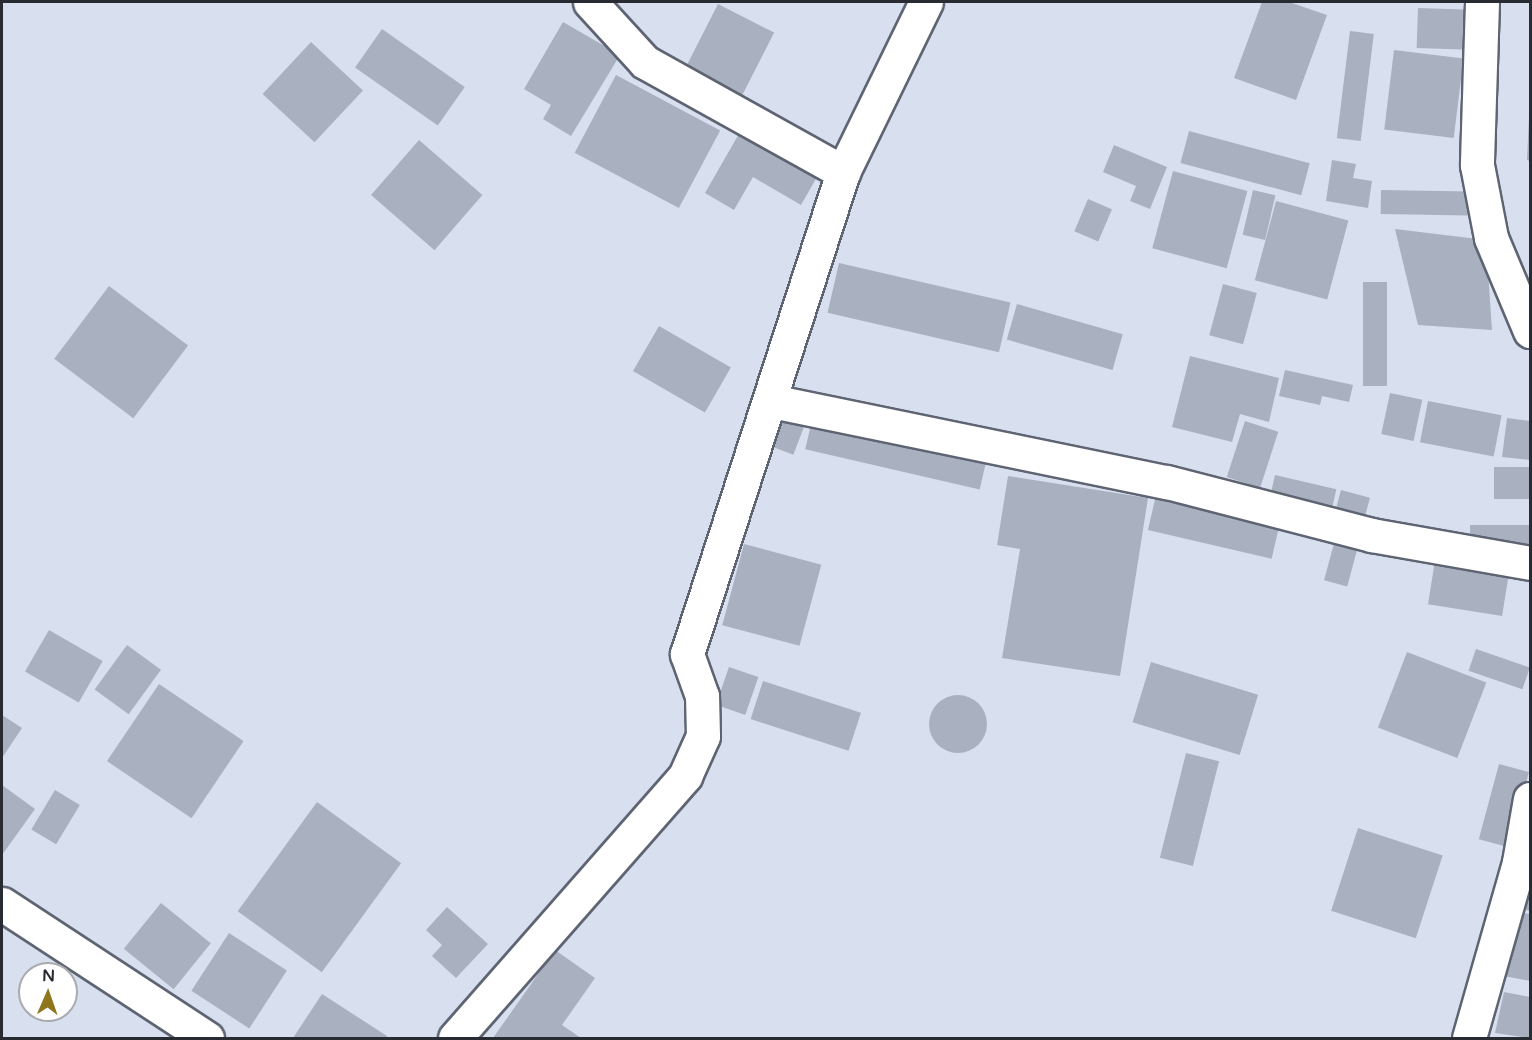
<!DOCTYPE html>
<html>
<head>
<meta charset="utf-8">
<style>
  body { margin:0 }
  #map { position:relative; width:1532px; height:1040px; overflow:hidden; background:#d8e0ef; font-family:"Varela Round",sans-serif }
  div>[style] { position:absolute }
  .building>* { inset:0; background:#a9b0bf; transform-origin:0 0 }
  .round { border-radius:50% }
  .roads { filter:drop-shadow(2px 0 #5e6472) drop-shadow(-2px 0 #5e6472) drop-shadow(0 2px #5e6472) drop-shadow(0 -2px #5e6472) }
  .minor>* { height:33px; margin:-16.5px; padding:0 16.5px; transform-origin:16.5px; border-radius:16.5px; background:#fff }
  span { translate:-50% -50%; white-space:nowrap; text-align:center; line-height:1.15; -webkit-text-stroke:4.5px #fff; paint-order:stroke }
  .frame { position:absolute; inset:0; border:3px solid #282b31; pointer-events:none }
  .north { position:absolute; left:18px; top:962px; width:60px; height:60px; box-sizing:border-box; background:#fff; border:2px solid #a9aaad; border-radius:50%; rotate:2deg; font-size:16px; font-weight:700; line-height:24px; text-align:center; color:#282b31 }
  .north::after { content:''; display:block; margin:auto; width:21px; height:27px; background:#8d761b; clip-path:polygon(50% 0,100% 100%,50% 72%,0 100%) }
</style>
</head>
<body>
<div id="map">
  <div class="building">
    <div style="clip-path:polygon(1262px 2px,1289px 2px,1327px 15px,1296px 100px,1234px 78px)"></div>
    <div style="left:718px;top:4px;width:63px;height:76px;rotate:27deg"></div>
    <div style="left:1418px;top:8px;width:53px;height:40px;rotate:2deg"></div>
    <div style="clip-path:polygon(563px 22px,620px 55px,571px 136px,543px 119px,551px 105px,524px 89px)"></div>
    <div style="left:382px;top:29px;width:101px;height:47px;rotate:35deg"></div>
    <div style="left:1350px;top:31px;width:24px;height:108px;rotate:7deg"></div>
    <div style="left:311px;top:42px;width:71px;height:71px;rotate:43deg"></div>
    <div style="left:1394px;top:50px;width:70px;height:80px;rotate:7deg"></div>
    <div style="left:616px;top:75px;width:118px;height:88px;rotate:28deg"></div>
    <div style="clip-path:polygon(1529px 117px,1530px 117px,1530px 161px,1527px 160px)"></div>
    <div style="left:1189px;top:131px;width:125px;height:33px;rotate:15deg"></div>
    <div style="clip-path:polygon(740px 132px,817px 177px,801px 205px,753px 177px,734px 210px,705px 193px)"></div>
    <div style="left:419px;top:140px;width:84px;height:73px;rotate:41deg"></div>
    <div style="clip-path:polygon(1114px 145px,1167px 167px,1150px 209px,1130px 201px,1136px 186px,1103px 172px)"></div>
    <div style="clip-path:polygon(1332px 160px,1356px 164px,1353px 178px,1372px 181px,1368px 208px,1326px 201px)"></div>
    <div style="left:1173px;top:171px;width:77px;height:80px;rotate:15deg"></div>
    <div style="left:1253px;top:190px;width:23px;height:46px;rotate:13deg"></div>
    <div style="left:1381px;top:190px;width:88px;height:24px;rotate:1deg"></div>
    <div style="left:1088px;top:199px;width:26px;height:35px;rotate:23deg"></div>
    <div style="left:1276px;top:201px;width:75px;height:82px;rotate:15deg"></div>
    <div style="clip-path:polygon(1395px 229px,1486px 240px,1492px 330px,1418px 325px)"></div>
    <div style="left:839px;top:263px;width:176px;height:51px;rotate:13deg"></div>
    <div style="left:1363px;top:282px;width:24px;height:104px"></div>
    <div style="left:1223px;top:284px;width:35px;height:53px;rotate:15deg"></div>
    <div style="left:109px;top:286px;width:99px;height:91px;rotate:37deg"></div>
    <div style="left:1017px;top:304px;width:110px;height:37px;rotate:16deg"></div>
    <div style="left:659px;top:326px;width:83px;height:52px;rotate:30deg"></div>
    <div style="clip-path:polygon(1190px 356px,1279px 378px,1269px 422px,1240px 414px,1232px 442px,1172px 427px)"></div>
    <div style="clip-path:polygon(1285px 370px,1353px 385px,1349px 402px,1322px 396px,1320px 405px,1279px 396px)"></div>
    <div style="left:1390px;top:393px;width:33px;height:42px;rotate:12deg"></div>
    <div style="left:1428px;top:401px;width:75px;height:42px;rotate:11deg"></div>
    <div style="left:783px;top:409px;width:26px;height:39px;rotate:21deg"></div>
    <div style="clip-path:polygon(1507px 418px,1530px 421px,1530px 460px,1502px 457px)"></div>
    <div style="left:812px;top:420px;width:179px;height:30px;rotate:13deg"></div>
    <div style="left:1245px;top:421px;width:35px;height:59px;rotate:18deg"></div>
    <div style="left:1530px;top:467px;width:32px;height:36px;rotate:90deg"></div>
    <div style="left:1275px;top:475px;width:63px;height:27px;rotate:13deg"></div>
    <div style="clip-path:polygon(1008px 476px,1148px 498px,1120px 676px,1002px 658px,1020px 549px,997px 545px)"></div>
    <div style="left:1341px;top:490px;width:30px;height:24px;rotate:15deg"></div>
    <div style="left:1156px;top:495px;width:127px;height:36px;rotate:13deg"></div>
    <div style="left:1530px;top:525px;width:25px;height:60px;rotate:90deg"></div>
    <div style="left:1337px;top:532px;width:24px;height:50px;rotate:15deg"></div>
    <div style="left:744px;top:544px;width:80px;height:84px;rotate:15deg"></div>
    <div style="left:1436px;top:554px;width:75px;height:51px;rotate:9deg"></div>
    <div style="left:49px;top:630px;width:62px;height:48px;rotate:30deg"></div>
    <div style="left:127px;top:645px;width:42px;height:55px;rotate:36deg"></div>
    <div style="left:1476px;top:649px;width:57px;height:23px;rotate:19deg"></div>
    <div style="left:1407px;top:652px;width:85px;height:81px;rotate:21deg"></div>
    <div style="left:1151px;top:662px;width:112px;height:63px;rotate:17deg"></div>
    <div style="left:729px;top:667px;width:31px;height:40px;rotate:19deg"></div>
    <div style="left:763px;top:681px;width:103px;height:40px;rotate:18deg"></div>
    <div style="left:159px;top:684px;width:102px;height:93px;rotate:34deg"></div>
    <div class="round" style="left:929px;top:695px;width:58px;height:58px"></div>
    <div style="clip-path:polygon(2px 715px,22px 728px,2px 758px)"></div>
    <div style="left:1186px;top:753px;width:34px;height:108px;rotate:14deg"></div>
    <div style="left:1499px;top:764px;width:31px;height:78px;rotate:15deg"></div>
    <div style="clip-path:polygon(2px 785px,35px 809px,2px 855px)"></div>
    <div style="left:55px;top:790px;width:29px;height:46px;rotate:31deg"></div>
    <div style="left:317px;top:802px;width:104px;height:135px;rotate:36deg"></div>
    <div style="left:1358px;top:828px;width:89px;height:87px;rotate:18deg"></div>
    <div style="clip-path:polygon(1530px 871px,1530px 911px,1516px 907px)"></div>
    <div style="left:161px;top:903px;width:64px;height:59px;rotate:39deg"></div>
    <div style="clip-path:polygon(447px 907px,488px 944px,456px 978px,432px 956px,442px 945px,426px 930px)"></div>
    <div style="clip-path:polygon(1509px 911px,1530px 914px,1530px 981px,1499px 975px)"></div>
    <div style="left:229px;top:933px;width:69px;height:69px;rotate:33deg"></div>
    <div style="clip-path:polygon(555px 950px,595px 978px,562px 1025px,581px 1038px,493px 1038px)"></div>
    <div style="clip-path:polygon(1504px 992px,1530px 997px,1530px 1038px,1495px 1033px)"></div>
    <div style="clip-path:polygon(322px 994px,387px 1036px,386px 1038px,293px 1038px)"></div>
  </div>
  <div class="roads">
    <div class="minor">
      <div style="left:590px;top:2px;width:81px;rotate:47.5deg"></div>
      <div style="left:645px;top:62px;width:227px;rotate:29.1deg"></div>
      <div style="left:1482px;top:2px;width:163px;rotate:91.8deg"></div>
      <div style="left:1477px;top:165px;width:74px;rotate:79.1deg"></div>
      <div style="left:1491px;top:238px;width:101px;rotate:67.2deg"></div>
      <div style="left:771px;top:401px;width:404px;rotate:11.6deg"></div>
      <div style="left:1167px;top:482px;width:212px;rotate:14.5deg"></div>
      <div style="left:1372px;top:535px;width:160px;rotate:10deg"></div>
      <div style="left:2px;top:904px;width:245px;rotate:33.2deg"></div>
      <div style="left:455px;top:1038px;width:349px;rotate:-48.7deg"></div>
      <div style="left:685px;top:776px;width:44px;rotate:-65.8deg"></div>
      <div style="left:703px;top:736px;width:40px;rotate:-91.4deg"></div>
      <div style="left:702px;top:696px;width:45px;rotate:-109.7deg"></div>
      <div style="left:687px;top:654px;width:507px;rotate:-72.07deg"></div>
      <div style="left:843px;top:172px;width:189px;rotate:-64deg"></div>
      <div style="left:1469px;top:1038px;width:183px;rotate:-74.1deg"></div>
      <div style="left:1519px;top:862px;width:64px;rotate:-80.1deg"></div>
    </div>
  </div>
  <div class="frame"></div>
  <div class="north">N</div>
</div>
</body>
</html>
